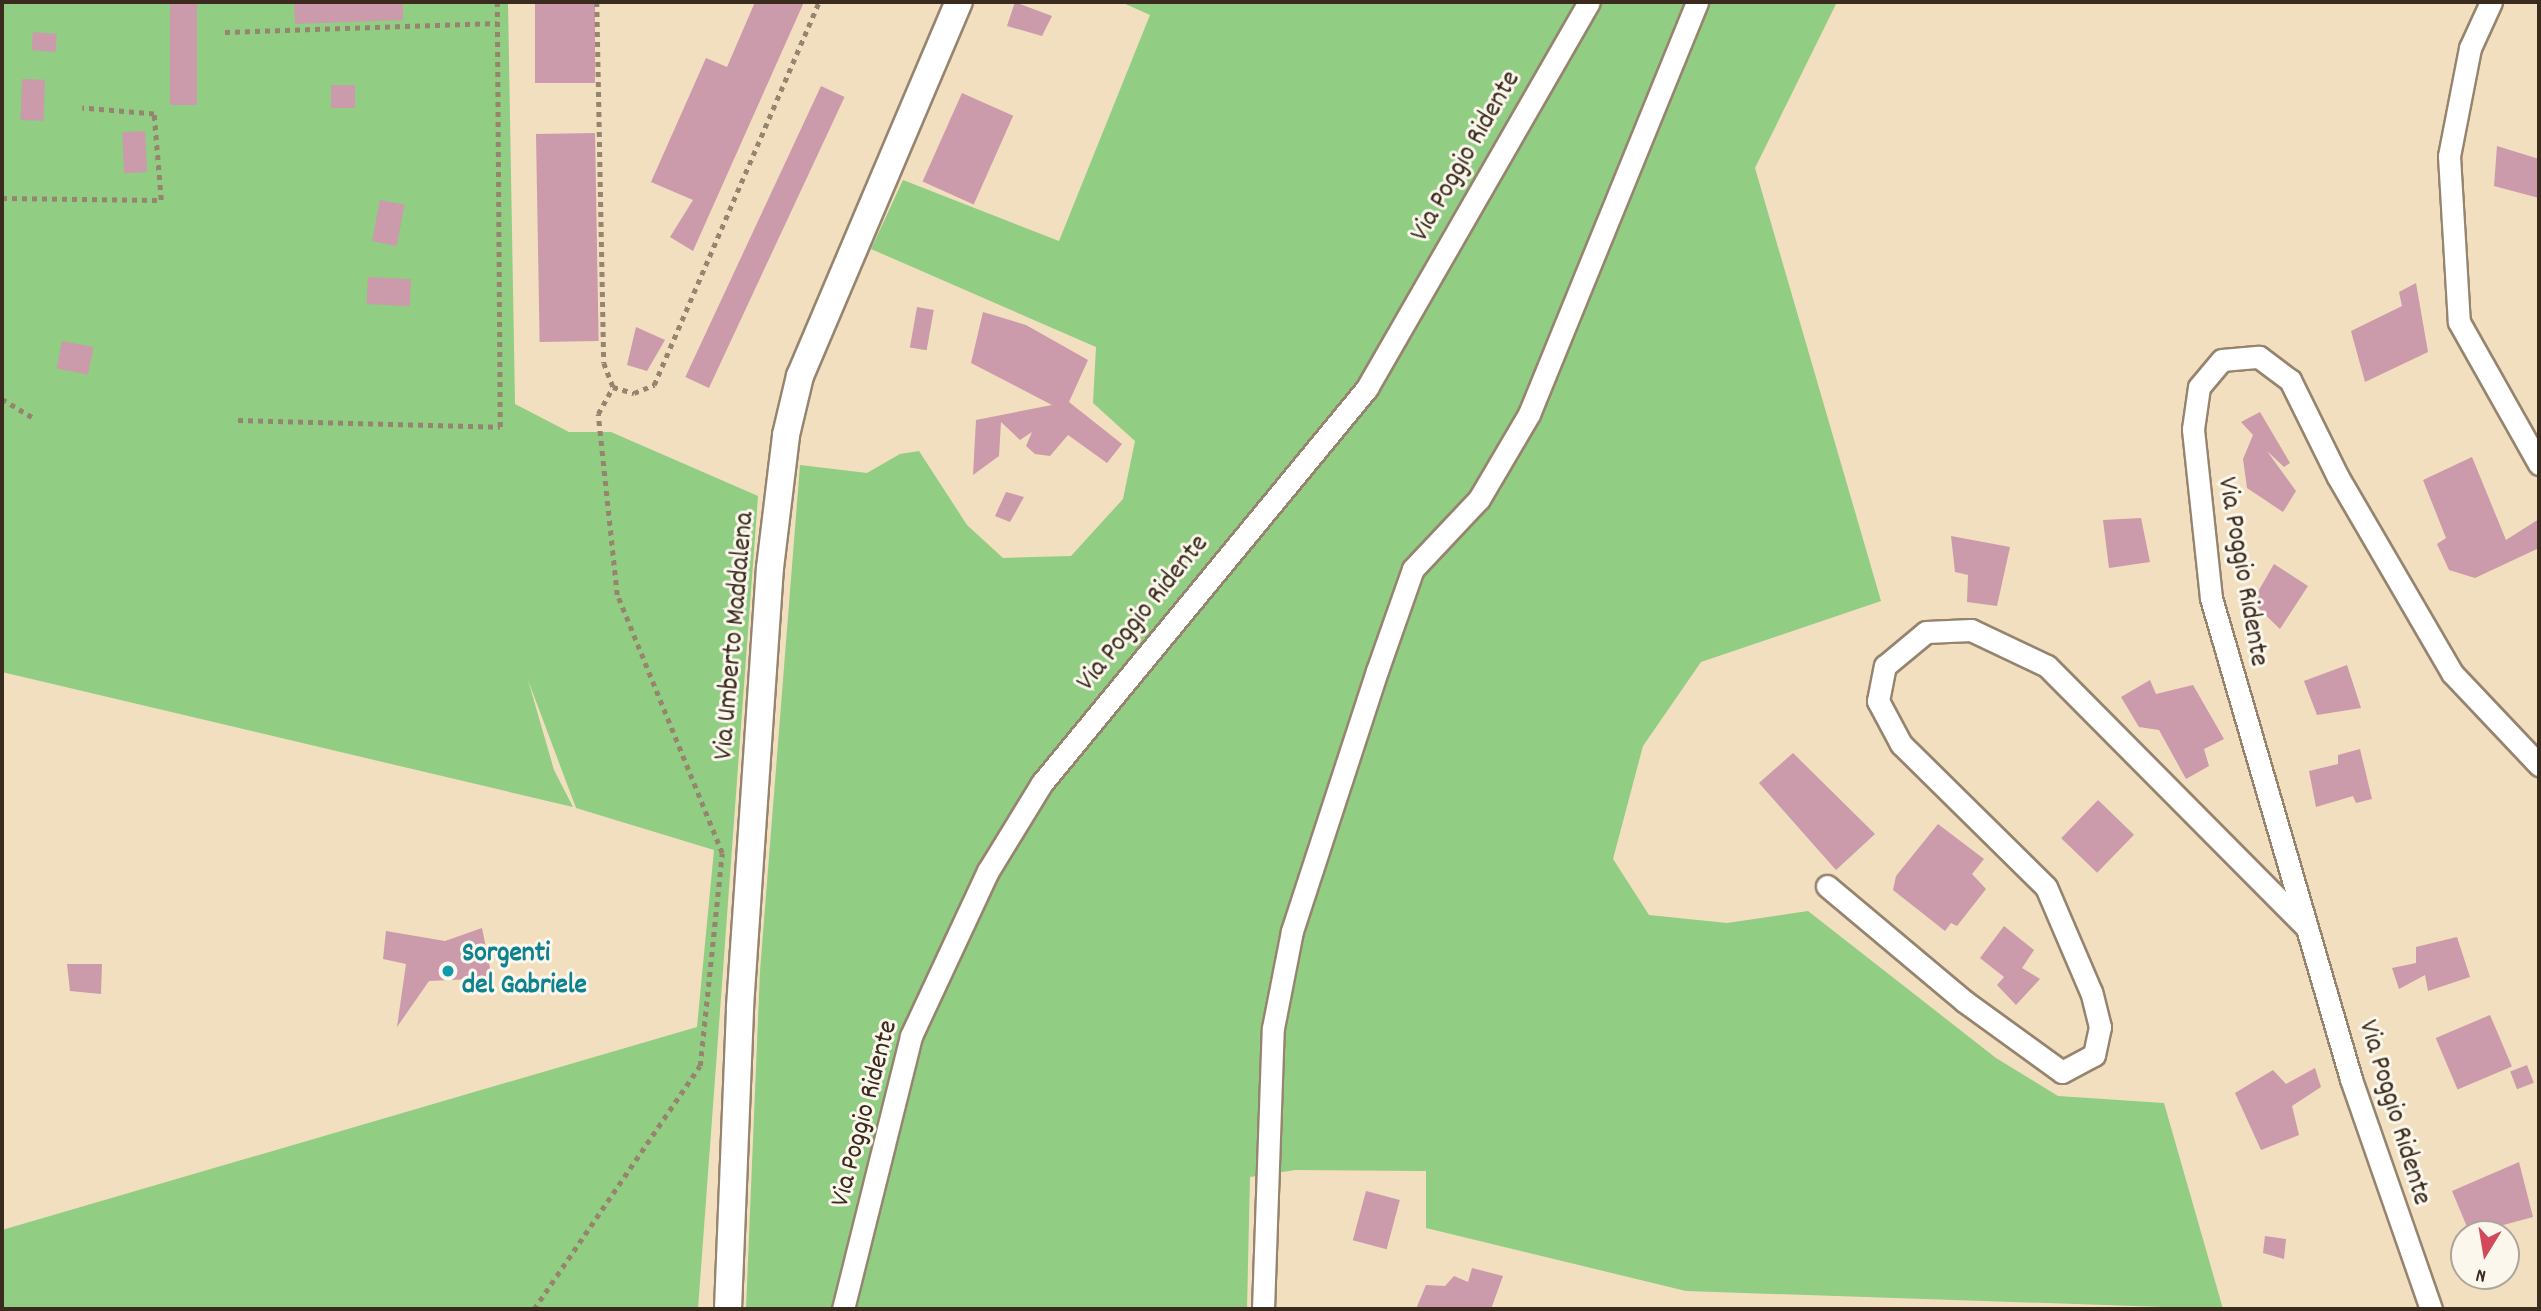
<!DOCTYPE html>
<html>
<head>
<meta charset="utf-8">
<style>
  body { margin:0 }
  #map { position:relative; width:2541px; height:1311px; overflow:hidden; background:#f1dfc0; font-family:Dekko,sans-serif }
  div>[style] { position:absolute }
  .green>* { inset:0; background:#91cd82 }
  .building>* { inset:0; background:#cb9aab; transform-origin:0 0 }
  .path>* { height:4.5px; margin-top:-2.25px; transform-origin:0; background:repeating-linear-gradient(90deg,#96846f 0 5px,transparent 0 10px) }
  .roads { filter:drop-shadow(2px 0 #96846f) drop-shadow(-2px 0 #96846f) drop-shadow(0 2px #96846f) drop-shadow(0 -2px #96846f) }
  .minor>* { height:21px; margin:-10.5px; padding:0 10.5px; transform-origin:10.5px; border-radius:10.5px; background:#fff }
  .tertiary>* { height:26px; margin:-13px; padding:0 13px; transform-origin:13px; border-radius:13px; background:#fff }
  .dots>* { width:19px; height:19px; translate:-50% -50%; box-sizing:border-box; border:4px solid #fbf7ec; border-radius:50% }
  span { translate:-50% -50%; white-space:nowrap; text-align:center; line-height:1.15; -webkit-text-stroke:6px #fbf7ec; paint-order:stroke }
  .street-label { font-size:28px; color:#3b2a1e }
  .culture-label { font-size:28px; color:#0d838f; font-weight:700 }
  .left { translate:0 -50%; text-align:left }
  .frame { position:absolute; inset:0; border:4px solid #3b2a1e; pointer-events:none }
  .north { position:absolute; left:2450px; top:1220px; width:70px; height:70px; box-sizing:border-box; background:#fbf7ec; border:2px solid #aea59a; border-radius:50%; rotate:191deg; font-size:19px; font-weight:700; line-height:28px; text-align:center; color:#3b2a1e }
  .north::after { content:''; display:block; margin:auto; width:24px; height:32px; background:#d1495b; clip-path:polygon(50% 0,100% 100%,50% 72%,0 100%) }
</style>
</head>
<body>
<div id="map">
  <div class="green">
    <div style="clip-path:polygon(2px 2px,508px 2px,515px 404px,569px 432px,611px 432px,758px 496px,698px 1309px,2px 1309px,2px 1230px,697px 1027px,714px 850px,576px 808px,528px 680px,554px 770px,573px 807px,2px 672px)"></div>
    <div style="clip-path:polygon(1121px 2px,1837px 2px,1755px 168px,1881px 601px,1701px 662px,1643px 746px,1613px 859px,1649px 915px,1727px 923px,1808px 911px,1996px 1058px,2058px 1096px,2164px 1103px,2223px 1309px,1686px 1291px,1426px 1228px,1426px 1171px,1295px 1170px,1250px 1177px,1247px 1309px,746px 1309px,760px 971px,800px 465px,867px 473px,900px 454px,919px 451px,967px 525px,1003px 558px,1071px 556px,1123px 499px,1135px 441px,1093px 403px,1096px 347px,871px 249px,903px 180px,1059px 241px,1150px 15px)"></div>
  </div>
  <div class="building">
    <div style="left:170px;top:2px;width:27px;height:103px"></div>
    <div style="clip-path:polygon(294px 2px,403px 2px,403px 20px,295px 24px)"></div>
    <div style="left:535px;top:2px;width:60px;height:81px"></div>
    <div style="clip-path:polygon(755px 2px,804px 2px,693px 251px,670px 237px,693px 200px,651px 182px,706px 58px,727px 67px)"></div>
    <div style="clip-path:polygon(1015px 2px,1052px 16px,1042px 36px,1007px 26px)"></div>
    <div style="left:33px;top:32px;width:24px;height:18px;rotate:5deg"></div>
    <div style="left:22px;top:79px;width:23px;height:41px;rotate:2deg"></div>
    <div style="left:331px;top:85px;width:24px;height:23px"></div>
    <div style="left:821px;top:86px;width:26px;height:321px;rotate:25deg"></div>
    <div style="left:962px;top:93px;width:56px;height:97px;rotate:24deg"></div>
    <div style="left:145px;top:131px;width:41px;height:23px;rotate:87deg"></div>
    <div style="left:595px;top:133px;width:208px;height:59px;rotate:89deg"></div>
    <div style="clip-path:polygon(2497px 146px,2539px 159px,2539px 198px,2494px 186px)"></div>
    <div style="left:380px;top:200px;width:25px;height:42px;rotate:11deg"></div>
    <div style="left:368px;top:277px;width:43px;height:27px;rotate:3deg"></div>
    <div style="clip-path:polygon(2416px 283px,2428px 352px,2365px 382px,2351px 331px,2402px 306px,2399px 292px)"></div>
    <div style="left:917px;top:307px;width:17px;height:41px;rotate:10deg"></div>
    <div style="clip-path:polygon(983px 312px,1026px 325px,1088px 360px,1069px 402px,1122px 444px,1107px 463px,1068px 435px,1050px 456px,1035px 454px,1026px 446px,1032px 432px,1020px 440px,1001px 422px,999px 456px,973px 475px,976px 420px,1052px 405px,971px 363px)"></div>
    <div style="clip-path:polygon(636px 327px,665px 340px,647px 371px,627px 365px)"></div>
    <div style="left:62px;top:341px;width:32px;height:28px;rotate:11deg"></div>
    <div style="clip-path:polygon(2260px 412px,2290px 463px,2284px 467px,2267px 451px,2296px 491px,2283px 512px,2247px 488px,2243px 459px,2253px 435px,2241px 422px)"></div>
    <div style="clip-path:polygon(2472px 457px,2506px 540px,2539px 519px,2539px 548px,2475px 578px,2449px 570px,2437px 544px,2446px 538px,2423px 480px)"></div>
    <div style="clip-path:polygon(1006px 492px,1024px 497px,1010px 522px,995px 516px)"></div>
    <div style="clip-path:polygon(2141px 518px,2150px 562px,2109px 568px,2103px 520px)"></div>
    <div style="clip-path:polygon(1951px 536px,2010px 547px,1997px 606px,1967px 602px,1968px 575px,1955px 572px)"></div>
    <div style="clip-path:polygon(2274px 564px,2308px 586px,2280px 629px,2252px 602px)"></div>
    <div style="clip-path:polygon(2347px 665px,2361px 708px,2317px 715px,2304px 681px)"></div>
    <div style="clip-path:polygon(2150px 680px,2156px 694px,2193px 685px,2224px 739px,2204px 749px,2209px 766px,2186px 779px,2159px 730px,2139px 727px,2121px 697px)"></div>
    <div style="clip-path:polygon(2360px 749px,2372px 799px,2356px 803px,2353px 796px,2316px 807px,2309px 771px,2338px 764px,2338px 755px)"></div>
    <div style="clip-path:polygon(1793px 753px,1875px 834px,1836px 870px,1759px 783px)"></div>
    <div style="left:2098px;top:800px;width:50px;height:53px;rotate:44deg"></div>
    <div style="clip-path:polygon(1938px 824px,1984px 859px,1972px 874px,1986px 889px,1957px 926px,1951px 923px,1945px 931px,1893px 890px,1896px 876px)"></div>
    <div style="clip-path:polygon(2004px 926px,2034px 950px,2022px 968px,2040px 979px,2016px 1005px,1997px 985px,2004px 977px,1980px 958px)"></div>
    <div style="clip-path:polygon(482px 928px,492px 978px,429px 981px,397px 1027px,406px 964px,383px 959px,386px 931px,445px 941px)"></div>
    <div style="clip-path:polygon(2457px 937px,2470px 977px,2428px 991px,2425px 975px,2399px 989px,2392px 968px,2416px 963px,2416px 947px)"></div>
    <div style="clip-path:polygon(67px 964px,102px 964px,101px 994px,70px 991px)"></div>
    <div style="left:2490px;top:1015px;width:56px;height:59px;rotate:67deg"></div>
    <div style="left:2527px;top:1065px;width:19px;height:18px;rotate:69deg"></div>
    <div style="clip-path:polygon(2315px 1068px,2321px 1087px,2292px 1106px,2299px 1135px,2261px 1150px,2235px 1093px,2273px 1070px,2286px 1084px)"></div>
    <div style="clip-path:polygon(2519px 1162px,2533px 1217px,2470px 1234px,2452px 1191px)"></div>
    <div style="left:1366px;top:1191px;width:35px;height:51px;rotate:15deg"></div>
    <div style="clip-path:polygon(2265px 1236px,2286px 1239px,2284px 1259px,2263px 1253px)"></div>
    <div style="clip-path:polygon(1472px 1268px,1503px 1276px,1491px 1309px,1416px 1309px,1426px 1285px,1445px 1286px,1454px 1276px,1468px 1282px)"></div>
  </div>
  <div class="path">
    <div style="left:597px;top:2px;width:361px;rotate:88.9deg"></div>
    <div style="left:604px;top:363px;width:26px;rotate:69deg"></div>
    <div style="left:225px;top:32px;width:272px;rotate:-1.9deg"></div>
    <div style="left:2px;top:198px;width:159px;rotate:0.7deg"></div>
    <div style="left:161px;top:200px;width:86px;rotate:-94.7deg"></div>
    <div style="left:154px;top:114px;width:72px;rotate:-175.2deg"></div>
    <div style="left:2px;top:399px;width:35px;rotate:31deg"></div>
    <div style="left:238px;top:420px;width:262px;rotate:1.5deg"></div>
    <div style="left:500px;top:427px;width:425px;rotate:-90.4deg"></div>
    <div style="left:534px;top:1309px;width:294px;rotate:-55.7deg"></div>
    <div style="left:700px;top:1066px;width:214px;rotate:-84.1deg"></div>
    <div style="left:722px;top:853px;width:279px;rotate:-112.1deg"></div>
    <div style="left:617px;top:595px;width:182px;rotate:-96deg"></div>
    <div style="left:598px;top:414px;width:31px;rotate:-61deg"></div>
    <div style="left:613px;top:387px;width:22px;rotate:16deg"></div>
    <div style="left:634px;top:393px;width:22px;rotate:-22deg"></div>
    <div style="left:654px;top:385px;width:417px;rotate:-66.7deg"></div>
  </div>
  <div class="roads">
    <div class="minor">
      <div style="left:2491px;top:2px;width:51px;rotate:114.5deg"></div>
      <div style="left:2470px;top:48px;width:110px;rotate:101deg"></div>
      <div style="left:2449px;top:156px;width:166px;rotate:86.6deg"></div>
      <div style="left:2459px;top:322px;width:163px;rotate:60.6deg"></div>
      <div style="left:1827px;top:886px;width:179px;rotate:40deg"></div>
      <div style="left:1964px;top:1001px;width:121px;rotate:35.9deg"></div>
      <div style="left:2062px;top:1072px;width:36px;rotate:-28deg"></div>
      <div style="left:2094px;top:1055px;width:29px;rotate:-78deg"></div>
      <div style="left:2100px;top:1027px;width:36px;rotate:-104deg"></div>
      <div style="left:2091px;top:992px;width:114px;rotate:-113.2deg"></div>
      <div style="left:2046px;top:887px;width:204px;rotate:-135.4deg"></div>
      <div style="left:1901px;top:744px;width:49px;rotate:-118.1deg"></div>
      <div style="left:1878px;top:701px;width:36px;rotate:-79deg"></div>
      <div style="left:1885px;top:666px;width:53px;rotate:-39.7deg"></div>
      <div style="left:1926px;top:632px;width:45px;rotate:-2.5deg"></div>
      <div style="left:1971px;top:630px;width:84px;rotate:25.3deg"></div>
      <div style="left:2047px;top:666px;width:369px;rotate:45.2deg"></div>
      <div style="left:843px;top:1309px;width:281px;rotate:-76deg"></div>
      <div style="left:911px;top:1036px;width:182px;rotate:-65deg"></div>
      <div style="left:988px;top:871px;width:103px;rotate:-58.5deg"></div>
      <div style="left:1042px;top:783px;width:512px;rotate:-50.55deg"></div>
      <div style="left:1367px;top:388px;width:445px;rotate:-60.1deg"></div>
      <div style="left:1263px;top:1309px;width:281px;rotate:-88deg"></div>
      <div style="left:1273px;top:1028px;width:99px;rotate:-78.9deg"></div>
      <div style="left:1292px;top:931px;width:274px;rotate:-71.9deg"></div>
      <div style="left:1377px;top:671px;width:108px;rotate:-70.6deg"></div>
      <div style="left:1413px;top:569px;width:96px;rotate:-46.7deg"></div>
      <div style="left:1479px;top:499px;width:99px;rotate:-59.5deg"></div>
      <div style="left:1529px;top:414px;width:445px;rotate:-67.8deg"></div>
      <div style="left:2431px;top:1309px;width:244px;rotate:-109.2deg"></div>
      <div style="left:2351px;top:1079px;width:501px;rotate:-106.23deg"></div>
      <div style="left:2211px;top:598px;width:170px;rotate:-96.1deg"></div>
      <div style="left:2193px;top:429px;width:42px;rotate:-81.9deg"></div>
      <div style="left:2199px;top:387px;width:35px;rotate:-50deg"></div>
      <div style="left:2222px;top:360px;width:37px;rotate:-5deg"></div>
      <div style="left:2259px;top:357px;width:39px;rotate:37deg"></div>
      <div style="left:2290px;top:380px;width:108px;rotate:63.7deg"></div>
      <div style="left:2338px;top:477px;width:227px;rotate:59.8deg"></div>
      <div style="left:2452px;top:673px;width:127px;rotate:46.6deg"></div>
    </div>
    <div class="tertiary">
      <div style="left:728px;top:1309px;width:302px;rotate:-87.7deg"></div>
      <div style="left:740px;top:1007px;width:440px;rotate:-86.1deg"></div>
      <div style="left:770px;top:568px;width:134px;rotate:-83.1deg"></div>
      <div style="left:786px;top:435px;width:61px;rotate:-76.7deg"></div>
      <div style="left:800px;top:376px;width:406px;rotate:-67deg"></div>
    </div>
  </div>
  <div class="dots">
    <div style="left:448px;top:971px;background:#0f9aa8"></div>
  </div>
  <div class="street-label">
    <span style="left:1467px;top:157px;rotate:-60deg">Via Poggio Ridente</span>
    <span style="left:2241px;top:572px;rotate:80deg">Via Poggio Ridente</span>
    <span style="left:1144px;top:614px;rotate:-51deg">Via Poggio Ridente</span>
    <span style="left:736px;top:636px;rotate:-85deg">Via Umberto Maddalena</span>
    <span style="left:2393px;top:1113px;rotate:73deg">Via Poggio Ridente</span>
    <span style="left:866px;top:1114px;rotate:-75deg">Via Poggio Ridente</span>
  </div>
  <div class="culture-label">
    <span class="left" style="left:462px;top:971px">Sorgenti<br>del Gabriele</span>
  </div>
  <div class="frame"></div>
  <div class="north">N</div>
</div>
</body>
</html>
